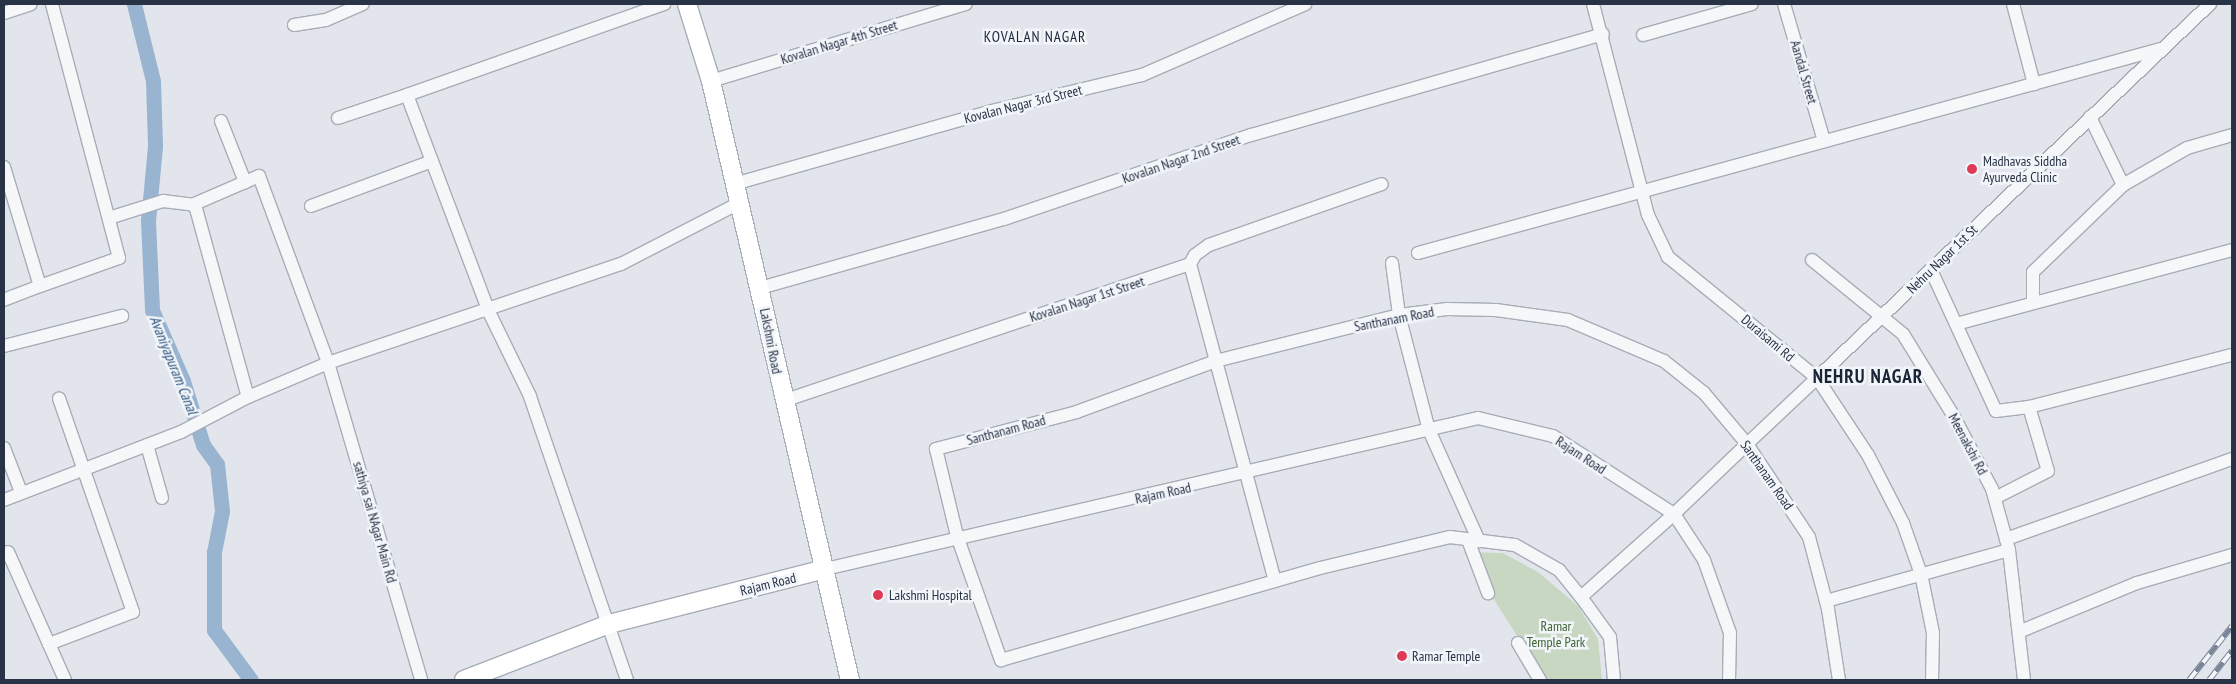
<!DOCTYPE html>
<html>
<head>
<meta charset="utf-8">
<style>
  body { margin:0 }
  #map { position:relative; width:2236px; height:684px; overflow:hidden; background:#e2e6ec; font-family:"PT Sans Narrow",sans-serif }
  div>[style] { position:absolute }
  .green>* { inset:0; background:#c8d7c2 }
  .canal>* { height:15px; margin:-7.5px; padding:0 7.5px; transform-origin:7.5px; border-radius:7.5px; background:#99b4d0 }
  .roads { filter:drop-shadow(1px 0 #a6adb7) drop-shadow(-1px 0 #a6adb7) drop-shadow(0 1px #a6adb7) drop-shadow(0 -1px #a6adb7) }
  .street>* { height:12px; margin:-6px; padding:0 6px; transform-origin:6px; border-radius:6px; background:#f5f7f9 }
  .secondary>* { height:18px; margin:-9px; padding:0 9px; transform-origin:9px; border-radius:9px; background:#fff }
  .rail>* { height:5.5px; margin-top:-2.75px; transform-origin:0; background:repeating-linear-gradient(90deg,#f2f5f9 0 11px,#798597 0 22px); box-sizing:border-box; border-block:1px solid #798597 }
  .dots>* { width:14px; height:14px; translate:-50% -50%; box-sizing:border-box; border:2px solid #f2f5f9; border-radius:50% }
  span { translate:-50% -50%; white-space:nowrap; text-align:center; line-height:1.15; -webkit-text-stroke:5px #f2f5f9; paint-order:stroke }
  .street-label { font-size:14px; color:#283346 }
  .poi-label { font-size:14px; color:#283346 }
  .left { translate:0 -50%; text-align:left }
  .park-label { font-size:14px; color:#3d6333 }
  .neighbourhood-label { font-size:15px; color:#1a2437; letter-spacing:1px }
  .water-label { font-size:15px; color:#2d537f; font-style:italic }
  .district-label { font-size:19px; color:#1a2437; font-weight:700; letter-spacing:1px }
  .frame { position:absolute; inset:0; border:5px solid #283346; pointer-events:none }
</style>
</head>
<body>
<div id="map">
  <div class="green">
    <div style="clip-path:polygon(1464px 552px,1503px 553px,1538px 572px,1578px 606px,1598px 639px,1602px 680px,1545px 680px)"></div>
  </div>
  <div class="canal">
    <div style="left:134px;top:4px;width:79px;rotate:76.1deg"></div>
    <div style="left:153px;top:81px;width:65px;rotate:88.2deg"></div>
    <div style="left:155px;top:146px;width:75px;rotate:95.3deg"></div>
    <div style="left:148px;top:221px;width:89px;rotate:87.4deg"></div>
    <div style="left:152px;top:310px;width:77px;rotate:66.4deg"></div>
    <div style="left:183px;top:381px;width:67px;rotate:72.6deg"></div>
    <div style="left:203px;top:445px;width:24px;rotate:54deg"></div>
    <div style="left:217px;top:464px;width:47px;rotate:83.9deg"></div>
    <div style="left:222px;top:511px;width:42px;rotate:101deg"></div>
    <div style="left:214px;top:552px;width:78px;rotate:90deg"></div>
    <div style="left:214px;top:630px;width:62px;rotate:53.5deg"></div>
  </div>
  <div class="roads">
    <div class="street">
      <div style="left:1593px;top:4px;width:218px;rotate:75.4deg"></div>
      <div style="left:1648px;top:215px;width:47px;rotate:64.5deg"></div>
      <div style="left:1668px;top:257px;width:192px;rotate:39.1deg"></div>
      <div style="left:1817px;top:378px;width:92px;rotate:56.5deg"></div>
      <div style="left:1868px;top:455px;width:76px;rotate:62.8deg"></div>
      <div style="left:1903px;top:523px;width:54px;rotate:70.6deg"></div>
      <div style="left:1921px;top:574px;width:60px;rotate:78.5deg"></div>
      <div style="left:1933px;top:633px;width:47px;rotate:91.2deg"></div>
      <div style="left:1784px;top:4px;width:143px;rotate:73.7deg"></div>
      <div style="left:2013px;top:4px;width:83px;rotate:75.3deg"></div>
      <div style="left:4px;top:13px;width:28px;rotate:-18deg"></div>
      <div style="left:294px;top:25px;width:32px;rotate:-9deg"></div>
      <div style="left:326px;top:20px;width:40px;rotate:-23.4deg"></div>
      <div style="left:1643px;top:35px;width:113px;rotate:-15.9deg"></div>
      <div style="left:711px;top:81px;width:266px;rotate:-16.8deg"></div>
      <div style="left:2090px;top:117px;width:76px;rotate:64.1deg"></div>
      <div style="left:338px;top:118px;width:73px;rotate:-18.4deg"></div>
      <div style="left:221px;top:121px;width:66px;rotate:68.5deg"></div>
      <div style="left:4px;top:167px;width:124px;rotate:73.2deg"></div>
      <div style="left:40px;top:286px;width:39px;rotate:159deg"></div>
      <div style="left:734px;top:184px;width:268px;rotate:-15.8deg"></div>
      <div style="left:992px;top:111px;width:154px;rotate:-13.5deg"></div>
      <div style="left:1142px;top:75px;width:178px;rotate:-23.5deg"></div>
      <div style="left:192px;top:205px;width:73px;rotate:-23.4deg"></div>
      <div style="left:259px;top:176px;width:199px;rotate:69.7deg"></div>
      <div style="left:328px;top:363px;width:330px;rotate:73.6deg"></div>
      <div style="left:311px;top:206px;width:129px;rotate:-20.4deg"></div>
      <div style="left:109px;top:218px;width:57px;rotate:-17.5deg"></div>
      <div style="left:163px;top:201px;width:32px;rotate:7deg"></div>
      <div style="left:195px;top:205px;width:199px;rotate:74.6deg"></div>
      <div style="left:1418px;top:253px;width:770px;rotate:-15.37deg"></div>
      <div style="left:1812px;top:260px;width:117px;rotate:39.1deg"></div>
      <div style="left:1903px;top:334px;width:95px;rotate:58.3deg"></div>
      <div style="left:1953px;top:415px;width:84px;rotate:62.2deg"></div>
      <div style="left:1992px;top:489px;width:63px;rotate:74.4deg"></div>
      <div style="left:2009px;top:550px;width:131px;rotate:83.4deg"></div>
      <div style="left:1392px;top:263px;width:52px;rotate:82.3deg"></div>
      <div style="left:1399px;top:315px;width:119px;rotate:75.4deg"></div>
      <div style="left:1429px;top:430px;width:122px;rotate:65.8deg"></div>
      <div style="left:1479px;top:541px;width:11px;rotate:-175deg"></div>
      <div style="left:1468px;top:540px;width:57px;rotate:69.3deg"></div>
      <div style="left:1190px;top:264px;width:328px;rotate:75deg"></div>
      <div style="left:1931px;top:270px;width:155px;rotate:65.3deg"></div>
      <div style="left:1996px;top:411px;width:33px;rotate:-7deg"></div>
      <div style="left:40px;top:286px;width:84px;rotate:-19.5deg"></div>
      <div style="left:119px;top:258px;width:263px;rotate:-104.8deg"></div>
      <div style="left:760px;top:288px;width:254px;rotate:-15.8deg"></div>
      <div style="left:1004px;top:219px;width:261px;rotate:-18.8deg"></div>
      <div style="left:1251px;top:135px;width:366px;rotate:-16deg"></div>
      <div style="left:2033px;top:303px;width:31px;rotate:-90deg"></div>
      <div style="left:2033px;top:272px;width:125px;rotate:-44deg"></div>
      <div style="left:2123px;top:185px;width:74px;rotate:-30deg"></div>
      <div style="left:2187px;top:148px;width:47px;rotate:-16.1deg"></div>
      <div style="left:1956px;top:324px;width:286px;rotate:-15deg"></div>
      <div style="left:4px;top:346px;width:122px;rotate:-14.3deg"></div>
      <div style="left:783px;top:401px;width:429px;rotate:-18.6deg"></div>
      <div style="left:1190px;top:264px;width:10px;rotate:-61deg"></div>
      <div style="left:1195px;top:255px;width:17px;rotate:-36deg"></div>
      <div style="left:1209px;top:245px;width:183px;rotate:-19.4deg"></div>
      <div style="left:147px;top:445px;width:55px;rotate:74.2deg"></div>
      <div style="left:4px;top:448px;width:47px;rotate:68.9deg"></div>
      <div style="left:1995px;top:498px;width:59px;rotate:-27deg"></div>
      <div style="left:2048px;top:471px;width:67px;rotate:-106.5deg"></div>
      <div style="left:2029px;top:407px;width:210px;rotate:-14.4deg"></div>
      <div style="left:4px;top:500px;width:190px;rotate:-21deg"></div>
      <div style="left:181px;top:432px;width:76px;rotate:-27.6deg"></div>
      <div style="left:248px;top:397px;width:87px;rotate:-23deg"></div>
      <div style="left:328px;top:363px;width:309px;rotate:-18.7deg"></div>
      <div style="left:621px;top:264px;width:133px;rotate:-27.3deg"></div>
      <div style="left:2006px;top:539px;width:240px;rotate:-19.5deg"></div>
      <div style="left:8px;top:552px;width:101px;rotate:66deg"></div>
      <div style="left:49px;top:644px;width:90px;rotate:-20.9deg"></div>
      <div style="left:133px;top:612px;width:226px;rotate:-109.1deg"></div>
      <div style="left:821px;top:570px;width:674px;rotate:-13.03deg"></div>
      <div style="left:1478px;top:418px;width:77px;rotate:13.5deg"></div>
      <div style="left:1553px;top:436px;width:144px;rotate:32.8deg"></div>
      <div style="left:1674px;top:514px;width:55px;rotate:56.9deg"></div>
      <div style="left:1704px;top:560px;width:77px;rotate:70.4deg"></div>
      <div style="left:1730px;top:633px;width:47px;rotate:91.2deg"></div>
      <div style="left:1581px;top:597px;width:49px;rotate:54.1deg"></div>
      <div style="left:1610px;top:637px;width:43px;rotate:84.7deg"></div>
      <div style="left:1826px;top:601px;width:190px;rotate:-15.6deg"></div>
      <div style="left:2021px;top:631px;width:126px;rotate:-22.5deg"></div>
      <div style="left:2137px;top:583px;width:99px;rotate:-16.4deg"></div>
      <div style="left:1518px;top:643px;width:43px;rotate:59.3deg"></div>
      <div style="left:49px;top:644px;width:39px;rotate:66deg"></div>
      <div style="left:627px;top:680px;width:300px;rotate:-108.9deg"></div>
      <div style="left:530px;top:396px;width:93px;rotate:-116deg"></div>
      <div style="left:489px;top:312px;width:232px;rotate:-110.7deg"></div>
      <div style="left:407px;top:95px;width:273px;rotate:-19.5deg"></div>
      <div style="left:1839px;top:680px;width:72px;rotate:-98.8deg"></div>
      <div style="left:1828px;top:609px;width:74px;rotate:-104.8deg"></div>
      <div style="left:1809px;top:537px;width:112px;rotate:-123.7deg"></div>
      <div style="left:1747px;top:444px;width:67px;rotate:-130.1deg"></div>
      <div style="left:1704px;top:393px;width:51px;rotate:-141.3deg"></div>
      <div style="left:1664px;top:361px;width:104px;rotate:-156.9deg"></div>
      <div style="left:1568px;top:320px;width:73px;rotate:-172.1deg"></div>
      <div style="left:1496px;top:310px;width:49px;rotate:-178.8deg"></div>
      <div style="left:1447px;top:309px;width:48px;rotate:172.9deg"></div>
      <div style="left:1399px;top:315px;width:189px;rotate:165.9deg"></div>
      <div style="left:1216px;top:361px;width:148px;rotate:159.9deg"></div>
      <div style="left:1077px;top:412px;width:146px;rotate:165.3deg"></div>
      <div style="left:936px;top:449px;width:89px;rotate:76.4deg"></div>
      <div style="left:957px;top:536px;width:132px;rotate:70.5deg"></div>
      <div style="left:1001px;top:660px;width:332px;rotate:-16.1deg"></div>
      <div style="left:1320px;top:568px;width:134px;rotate:-13.4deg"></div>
      <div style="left:1450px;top:537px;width:65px;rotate:7deg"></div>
      <div style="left:1515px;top:545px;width:51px;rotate:29.6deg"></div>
      <div style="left:1559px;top:570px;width:35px;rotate:51deg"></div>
      <div style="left:1581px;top:597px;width:125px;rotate:-41.7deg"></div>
      <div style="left:1674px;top:514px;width:101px;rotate:-43.8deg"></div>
      <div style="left:1747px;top:444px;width:96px;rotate:-43.3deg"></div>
      <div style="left:1817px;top:378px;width:543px;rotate:-43.58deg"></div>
    </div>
    <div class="secondary">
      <div style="left:687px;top:4px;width:81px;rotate:72.7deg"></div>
      <div style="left:711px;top:81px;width:615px;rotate:76.94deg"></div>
      <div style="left:464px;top:680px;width:155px;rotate:-21.1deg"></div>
      <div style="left:609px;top:624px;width:219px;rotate:-14.3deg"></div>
    </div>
  </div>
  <div class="rail">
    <div style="left:2189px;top:680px;width:69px;rotate:-51.5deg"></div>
    <div style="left:2209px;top:680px;width:37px;rotate:-52deg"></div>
  </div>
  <div class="dots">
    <div style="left:1972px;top:169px;background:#de3a55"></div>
    <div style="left:878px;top:595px;background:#de3a55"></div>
    <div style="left:1402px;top:656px;background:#de3a55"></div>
  </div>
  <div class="street-label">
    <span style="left:839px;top:42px;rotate:-17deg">Kovalan Nagar 4th Street</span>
    <span style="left:1804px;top:72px;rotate:74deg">Aandal Street</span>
    <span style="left:1023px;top:104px;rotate:-14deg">Kovalan Nagar 3rd Street</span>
    <span style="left:1181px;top:159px;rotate:-19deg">Kovalan Nagar 2nd Street</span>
    <span style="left:1942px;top:259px;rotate:-44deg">Nehru Nagar 1st St</span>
    <span style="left:1087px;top:299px;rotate:-18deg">Kovalan Nagar 1st Street</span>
    <span style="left:1394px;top:319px;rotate:-11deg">Santhanam Road</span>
    <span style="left:1768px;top:338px;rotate:40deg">Duraisami Rd</span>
    <span style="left:771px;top:341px;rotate:79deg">Lakshmi Road</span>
    <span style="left:1006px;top:430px;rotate:-15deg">Santhanam Road</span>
    <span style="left:1968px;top:444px;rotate:62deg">Meenakshi Rd</span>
    <span style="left:1581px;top:455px;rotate:33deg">Rajam Road</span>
    <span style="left:1767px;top:475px;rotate:55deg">Santhanam Road</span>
    <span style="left:1163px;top:493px;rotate:-12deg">Rajam Road</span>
    <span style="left:375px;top:522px;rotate:74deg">sathiya sai NAgar Main Rd</span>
    <span style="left:768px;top:584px;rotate:-14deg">Rajam Road</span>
  </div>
  <div class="poi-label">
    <span class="left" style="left:1983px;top:169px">Madhavas Siddha<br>Ayurveda Clinic</span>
    <span class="left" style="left:889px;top:595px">Lakshmi Hospital</span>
    <span class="left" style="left:1412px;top:656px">Ramar Temple</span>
  </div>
  <div class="park-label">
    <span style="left:1556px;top:634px">Ramar<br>Temple Park</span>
  </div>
  <div class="neighbourhood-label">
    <span style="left:1035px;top:37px">KOVALAN NAGAR</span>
  </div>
  <div class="water-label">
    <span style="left:174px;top:365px;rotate:68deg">Avaniyapuram Canal</span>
  </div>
  <div class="district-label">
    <span style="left:1868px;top:377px">NEHRU NAGAR</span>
  </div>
  <div class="frame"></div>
</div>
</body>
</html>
